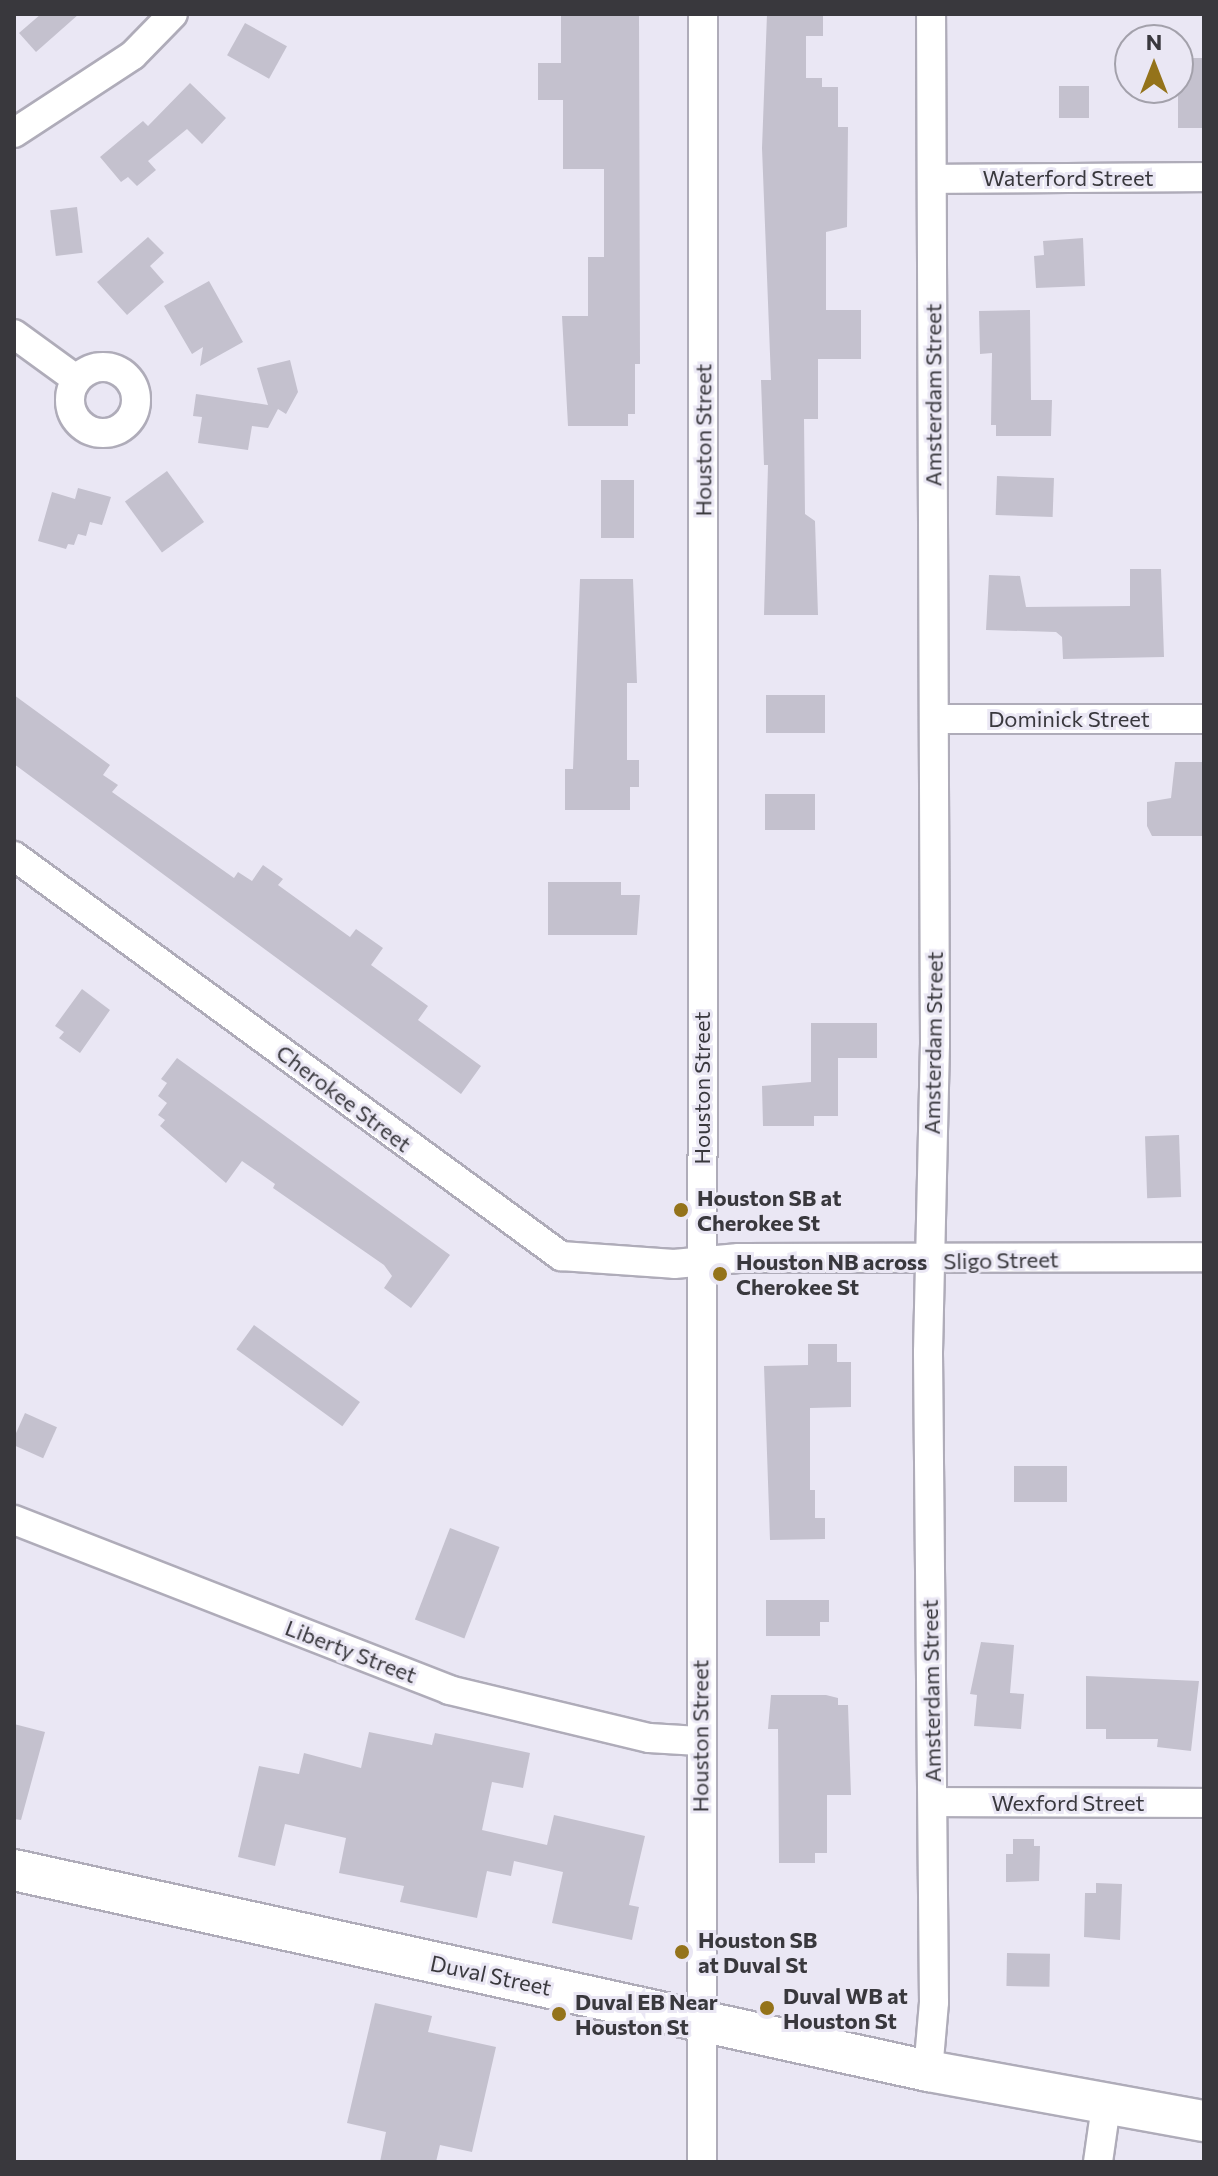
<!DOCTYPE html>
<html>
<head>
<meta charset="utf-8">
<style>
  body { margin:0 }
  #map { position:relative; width:1218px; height:2176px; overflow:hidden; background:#eae7f4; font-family:Commissioner,sans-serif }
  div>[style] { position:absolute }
  .building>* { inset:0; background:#c4c1ce; transform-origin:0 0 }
  .roads { filter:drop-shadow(2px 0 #afacb9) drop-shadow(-2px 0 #afacb9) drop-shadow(0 2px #afacb9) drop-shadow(0 -2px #afacb9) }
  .street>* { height:28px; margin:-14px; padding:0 14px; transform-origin:14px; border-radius:14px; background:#fff }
  .street>.ring { margin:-14px; padding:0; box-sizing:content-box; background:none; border:28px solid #fff; border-radius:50% }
  .secondary>* { height:40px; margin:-20px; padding:0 20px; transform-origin:20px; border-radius:20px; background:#fff }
  .dots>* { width:22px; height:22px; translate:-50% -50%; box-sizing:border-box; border:4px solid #eae7f4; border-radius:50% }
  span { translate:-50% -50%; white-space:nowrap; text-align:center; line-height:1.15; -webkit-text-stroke:6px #eae7f4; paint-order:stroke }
  .street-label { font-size:22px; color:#39383d }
  .poi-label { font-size:22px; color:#39383d; font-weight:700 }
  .left { translate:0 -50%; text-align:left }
  .frame { position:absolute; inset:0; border:16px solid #39383d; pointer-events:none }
  .north { position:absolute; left:1114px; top:24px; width:80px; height:80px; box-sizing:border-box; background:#eae7f4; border:2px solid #a3a1ab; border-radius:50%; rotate:0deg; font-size:22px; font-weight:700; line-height:32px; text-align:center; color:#39383d }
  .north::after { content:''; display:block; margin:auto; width:28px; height:36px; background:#94731a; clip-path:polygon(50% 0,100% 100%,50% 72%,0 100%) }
</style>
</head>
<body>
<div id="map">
  <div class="building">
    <div style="clip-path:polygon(41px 14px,79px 14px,36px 52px,19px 33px)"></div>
    <div style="clip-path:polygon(561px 14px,639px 14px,640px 364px,635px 364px,635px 414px,628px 414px,628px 426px,568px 426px,562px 316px,588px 316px,588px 257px,604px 257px,604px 169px,563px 169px,563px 100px,538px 100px,538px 63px,561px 63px)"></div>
    <div style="clip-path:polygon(767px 14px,823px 14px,823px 36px,806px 36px,806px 78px,822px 78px,822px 87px,838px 87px,838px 127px,848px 127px,847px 227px,826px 232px,826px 310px,861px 310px,861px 359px,818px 359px,818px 419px,804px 419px,805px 514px,815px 521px,818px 615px,764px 615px,768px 465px,764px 465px,761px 380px,771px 380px,762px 148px)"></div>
    <div style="left:245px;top:23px;width:48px;height:37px;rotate:29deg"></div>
    <div style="left:1178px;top:58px;width:26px;height:70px"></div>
    <div style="clip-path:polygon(190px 83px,226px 118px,202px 144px,187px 129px,148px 161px,156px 170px,137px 186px,128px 177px,121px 182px,100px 157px,143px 121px,148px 126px)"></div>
    <div style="left:1059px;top:86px;width:30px;height:32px"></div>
    <div style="left:77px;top:207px;width:46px;height:27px;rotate:83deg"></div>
    <div style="clip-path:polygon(148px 237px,164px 253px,150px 266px,164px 282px,127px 315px,97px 282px)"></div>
    <div style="clip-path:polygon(1083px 238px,1085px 286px,1036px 288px,1034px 256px,1044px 255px,1043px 241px)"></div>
    <div style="clip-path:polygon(209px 281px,243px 342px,200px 366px,203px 347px,192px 354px,164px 306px)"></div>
    <div style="clip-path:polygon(1030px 310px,1031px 400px,1052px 400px,1051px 436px,996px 436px,996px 425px,991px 425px,992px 353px,980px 354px,979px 311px)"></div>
    <div style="clip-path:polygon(290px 360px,298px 392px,286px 414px,278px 409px,268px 428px,252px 426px,248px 450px,198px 443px,202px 417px,193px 416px,196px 394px,268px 405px,257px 368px)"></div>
    <div style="left:167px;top:471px;width:63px;height:52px;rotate:54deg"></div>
    <div style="left:997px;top:476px;width:57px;height:39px;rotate:2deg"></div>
    <div style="left:601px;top:480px;width:33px;height:58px"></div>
    <div style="clip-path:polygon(78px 488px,111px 497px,102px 525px,90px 522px,86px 536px,78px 534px,74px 545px,68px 544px,66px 549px,38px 541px,52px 492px,75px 499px)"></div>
    <div style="clip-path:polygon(1130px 569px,1161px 569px,1164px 657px,1063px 659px,1062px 637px,1056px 632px,986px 630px,989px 575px,1020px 576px,1026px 607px,1130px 606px)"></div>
    <div style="clip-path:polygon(580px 579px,633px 579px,637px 683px,627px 683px,627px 760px,639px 760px,639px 787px,630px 787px,630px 810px,565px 810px,565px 769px,573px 769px)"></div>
    <div style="clip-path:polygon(14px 695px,110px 765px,103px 775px,118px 785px,112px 792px,234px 878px,238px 872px,252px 881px,263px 865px,283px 879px,278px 885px,350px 937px,356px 929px,383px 948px,371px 965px,428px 1006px,418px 1020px,481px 1066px,461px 1094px,14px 764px)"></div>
    <div style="left:766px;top:695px;width:59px;height:38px"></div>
    <div style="clip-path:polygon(1175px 762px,1203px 762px,1204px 836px,1152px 836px,1147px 826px,1147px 802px,1171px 798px)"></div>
    <div style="left:765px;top:794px;width:50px;height:36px"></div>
    <div style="clip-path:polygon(548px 882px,621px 882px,621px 895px,640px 895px,637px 935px,548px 935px)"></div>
    <div style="clip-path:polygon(82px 989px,110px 1010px,80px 1053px,59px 1038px,64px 1032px,55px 1026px)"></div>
    <div style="clip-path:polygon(811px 1023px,877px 1023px,877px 1058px,838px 1058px,838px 1116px,814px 1116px,814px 1126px,763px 1126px,762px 1086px,811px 1082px)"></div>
    <div style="clip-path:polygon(177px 1058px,450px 1255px,411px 1308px,384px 1288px,392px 1276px,384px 1265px,273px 1188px,275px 1184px,242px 1161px,226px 1183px,160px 1126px,165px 1120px,158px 1115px,167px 1103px,158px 1096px,167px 1083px,161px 1079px)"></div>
    <div style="left:1179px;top:1135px;width:62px;height:34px;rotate:88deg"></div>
    <div style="left:254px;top:1325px;width:131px;height:30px;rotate:36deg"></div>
    <div style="clip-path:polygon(808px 1344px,837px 1344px,837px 1362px,851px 1362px,851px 1407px,810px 1408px,810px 1490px,815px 1490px,815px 1518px,825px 1518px,825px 1539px,770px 1540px,764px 1366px,808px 1365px)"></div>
    <div style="left:25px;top:1413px;width:35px;height:34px;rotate:24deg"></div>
    <div style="left:1014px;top:1466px;width:53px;height:36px"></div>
    <div style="left:450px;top:1528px;width:53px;height:98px;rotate:21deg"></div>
    <div style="clip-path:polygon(766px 1600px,829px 1600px,829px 1622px,820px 1622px,820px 1636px,766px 1636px)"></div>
    <div style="clip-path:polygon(981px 1642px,1014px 1645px,1010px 1693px,1024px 1694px,1021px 1729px,974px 1726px,977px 1695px,970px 1694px)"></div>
    <div style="clip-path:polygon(1086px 1676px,1199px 1681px,1191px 1751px,1157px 1747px,1158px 1739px,1106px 1739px,1106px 1729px,1086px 1729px)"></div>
    <div style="clip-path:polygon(771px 1695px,826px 1695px,838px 1698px,838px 1705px,848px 1705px,851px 1795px,827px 1795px,827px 1853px,815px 1853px,815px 1863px,779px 1863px,778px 1729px,768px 1729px)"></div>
    <div style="clip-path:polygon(14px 1724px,45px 1732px,21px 1820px,14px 1819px)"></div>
    <div style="clip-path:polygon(369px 1732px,432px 1745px,435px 1733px,530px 1753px,523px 1788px,492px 1782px,482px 1830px,547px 1845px,554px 1815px,645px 1836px,629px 1905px,639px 1907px,632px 1940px,552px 1923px,563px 1872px,514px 1861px,511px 1876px,487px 1871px,477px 1918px,400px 1902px,404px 1886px,339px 1873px,346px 1838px,285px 1824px,275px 1866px,238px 1857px,259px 1766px,299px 1774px,304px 1753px,361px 1768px)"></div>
    <div style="clip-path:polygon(1013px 1839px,1034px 1839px,1034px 1846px,1040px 1846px,1039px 1881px,1006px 1882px,1006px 1854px,1013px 1854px)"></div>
    <div style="clip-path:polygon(1096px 1883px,1122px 1884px,1120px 1940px,1084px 1937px,1085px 1893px,1096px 1893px)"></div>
    <div style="left:1007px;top:1953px;width:43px;height:33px;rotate:1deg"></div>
    <div style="clip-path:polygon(375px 2003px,432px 2016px,428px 2032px,496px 2047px,472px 2152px,440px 2145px,436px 2162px,380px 2162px,386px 2132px,347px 2123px)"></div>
  </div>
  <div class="roads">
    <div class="street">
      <div style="left:14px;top:133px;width:142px;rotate:-33.2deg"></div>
      <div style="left:133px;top:55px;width:57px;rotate:-45.7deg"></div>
      <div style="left:932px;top:179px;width:272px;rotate:-0.4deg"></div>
      <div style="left:14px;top:334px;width:77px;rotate:36deg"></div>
      <div class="ring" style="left:70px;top:367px;width:38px;height:38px"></div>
      <div style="left:934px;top:719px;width:270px"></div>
      <div style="left:14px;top:856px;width:678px;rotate:36.18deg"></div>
      <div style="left:561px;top:1256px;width:113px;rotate:4deg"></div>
      <div style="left:674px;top:1264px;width:65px;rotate:-5.3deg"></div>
      <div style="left:739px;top:1258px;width:465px;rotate:-0.1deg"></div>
      <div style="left:14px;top:1520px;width:467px;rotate:21.3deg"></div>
      <div style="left:449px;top:1690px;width:206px;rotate:13.5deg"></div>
      <div style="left:649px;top:1738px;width:50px;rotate:3.4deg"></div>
      <div style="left:933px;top:1802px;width:271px;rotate:0.2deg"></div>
      <div style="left:928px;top:2071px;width:69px;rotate:-85deg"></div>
      <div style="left:934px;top:2002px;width:650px;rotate:-90.53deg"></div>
      <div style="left:928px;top:1352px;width:308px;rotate:-88.7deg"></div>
      <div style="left:935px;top:1044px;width:1030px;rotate:-90.22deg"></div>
      <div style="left:702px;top:2162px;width:2148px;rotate:-89.97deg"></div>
      <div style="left:1098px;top:2162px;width:57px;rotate:-81.9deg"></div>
    </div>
    <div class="secondary">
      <div style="left:14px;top:1870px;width:936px;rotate:12.4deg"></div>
      <div style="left:928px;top:2071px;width:280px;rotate:10.3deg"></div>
    </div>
  </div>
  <div class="dots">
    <div style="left:681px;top:1210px;background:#94731a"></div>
    <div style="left:720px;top:1274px;background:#94731a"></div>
    <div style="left:682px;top:1952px;background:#94731a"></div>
    <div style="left:767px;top:2008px;background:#94731a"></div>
    <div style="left:559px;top:2014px;background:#94731a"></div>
  </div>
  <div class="street-label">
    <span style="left:1068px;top:178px">Waterford Street</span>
    <span style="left:933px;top:395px;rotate:-90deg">Amsterdam Street</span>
    <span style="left:703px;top:440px;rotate:-90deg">Houston Street</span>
    <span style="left:1069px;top:719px">Dominick Street</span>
    <span style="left:933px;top:1043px;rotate:-89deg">Amsterdam Street</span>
    <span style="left:702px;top:1088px;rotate:-90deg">Houston Street</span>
    <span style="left:344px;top:1098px;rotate:37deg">Cherokee Street</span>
    <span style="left:1001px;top:1260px;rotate:-1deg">Sligo Street</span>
    <span style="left:351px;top:1651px;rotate:21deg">Liberty Street</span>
    <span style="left:931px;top:1691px;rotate:-91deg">Amsterdam Street</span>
    <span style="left:700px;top:1736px;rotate:-90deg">Houston Street</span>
    <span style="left:1068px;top:1803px">Wexford Street</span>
    <span style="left:491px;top:1975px;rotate:12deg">Duval Street</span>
  </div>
  <div class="poi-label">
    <span class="left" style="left:697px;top:1210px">Houston SB at<br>Cherokee St</span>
    <span class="left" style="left:736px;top:1274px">Houston NB across<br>Cherokee St</span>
    <span class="left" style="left:698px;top:1952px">Houston SB<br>at Duval St</span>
    <span class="left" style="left:783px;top:2008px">Duval WB at<br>Houston St</span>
    <span class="left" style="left:575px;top:2014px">Duval EB Near<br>Houston St</span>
  </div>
  <div class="frame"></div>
  <div class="north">N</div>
</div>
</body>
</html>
